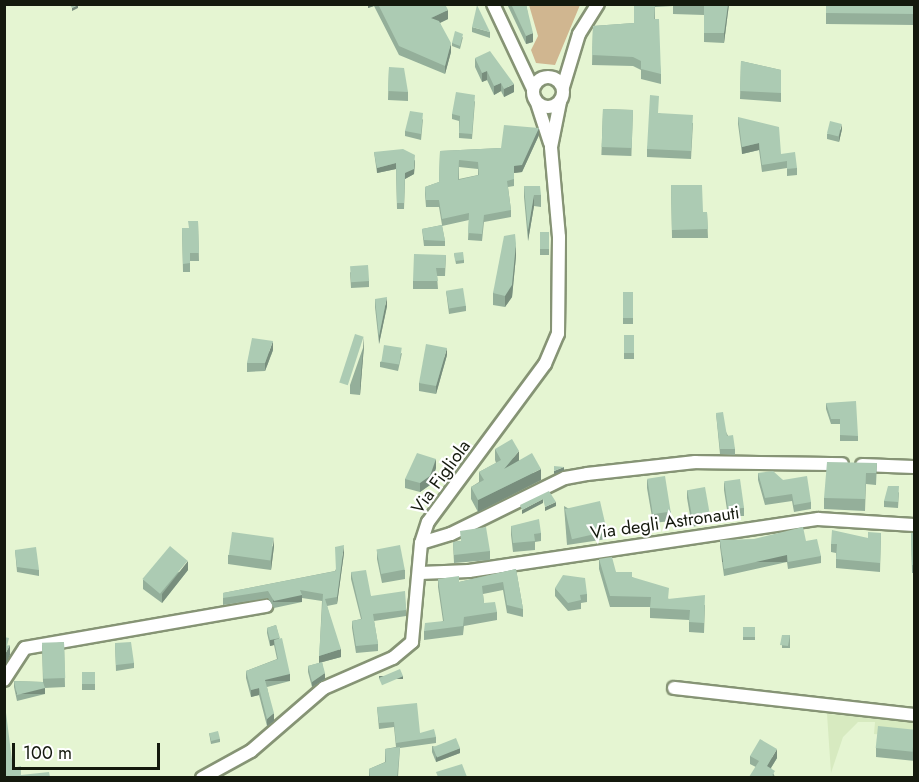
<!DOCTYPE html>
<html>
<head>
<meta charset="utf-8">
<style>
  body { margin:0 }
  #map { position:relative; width:919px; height:782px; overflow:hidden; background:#e5f5d2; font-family:Jost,sans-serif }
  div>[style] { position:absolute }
  .built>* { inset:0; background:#d7eac0 }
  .green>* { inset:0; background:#d0b690 }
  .roads { filter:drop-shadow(2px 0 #869475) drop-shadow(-2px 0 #869475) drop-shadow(0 2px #869475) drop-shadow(0 -2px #869475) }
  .minor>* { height:12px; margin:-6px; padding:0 6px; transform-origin:6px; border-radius:6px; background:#fff }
  .minor>.ring { margin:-6px; padding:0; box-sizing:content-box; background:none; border:12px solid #fff; border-radius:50% }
  .wall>* { inset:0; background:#94af9a; transform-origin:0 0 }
  .shaded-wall>* { inset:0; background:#788e7d; transform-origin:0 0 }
  .building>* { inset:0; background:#accbb3; transform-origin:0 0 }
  span { translate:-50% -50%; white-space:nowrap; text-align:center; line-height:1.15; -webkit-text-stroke:4.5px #fff; paint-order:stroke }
  .street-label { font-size:18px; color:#14190d }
  .frame { position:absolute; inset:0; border:6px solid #14190d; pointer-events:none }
  .scale { position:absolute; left:12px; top:743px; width:148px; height:27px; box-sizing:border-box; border:3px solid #14190d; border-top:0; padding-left:8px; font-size:18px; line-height:21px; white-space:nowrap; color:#14190d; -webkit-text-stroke:4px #fff; paint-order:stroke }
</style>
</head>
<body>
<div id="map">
  <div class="built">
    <div style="clip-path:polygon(827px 714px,914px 721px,914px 738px,874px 734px,875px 722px,858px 722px,843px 737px,831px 773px)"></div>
  </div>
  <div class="green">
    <div style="clip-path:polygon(529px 5px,580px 5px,555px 65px,536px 63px,531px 50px,538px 36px)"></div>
  </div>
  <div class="roads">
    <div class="minor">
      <div style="left:493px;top:4px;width:94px;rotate:64.8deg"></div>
      <div class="ring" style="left:533px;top:77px;width:18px;height:18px"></div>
      <div style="left:563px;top:87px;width:55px;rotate:-73.2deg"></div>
      <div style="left:579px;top:34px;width:36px;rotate:-58deg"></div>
      <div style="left:537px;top:103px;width:42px;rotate:72deg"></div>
      <div style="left:862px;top:465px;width:52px;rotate:2.2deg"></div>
      <div style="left:421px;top:543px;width:31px;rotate:-17deg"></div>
      <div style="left:451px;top:534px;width:127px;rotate:-26.2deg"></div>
      <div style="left:565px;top:478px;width:22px;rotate:-10deg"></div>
      <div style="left:587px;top:474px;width:109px;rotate:-6.3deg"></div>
      <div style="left:695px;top:462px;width:147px;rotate:0.8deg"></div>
      <div style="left:420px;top:573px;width:49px;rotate:-2.3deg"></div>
      <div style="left:469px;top:571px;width:353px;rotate:-8.5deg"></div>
      <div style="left:818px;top:519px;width:96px;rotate:3.6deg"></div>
      <div style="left:4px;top:680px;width:38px;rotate:-57deg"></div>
      <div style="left:25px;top:648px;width:245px;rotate:-9.9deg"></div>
      <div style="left:674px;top:688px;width:242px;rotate:6.4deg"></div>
      <div style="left:202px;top:778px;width:56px;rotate:-28.9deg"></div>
      <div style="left:251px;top:751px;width:96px;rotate:-40.8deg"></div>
      <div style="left:324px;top:688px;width:75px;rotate:-23.5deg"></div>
      <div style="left:393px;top:658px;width:25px;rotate:-40deg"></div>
      <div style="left:412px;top:642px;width:99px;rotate:-84.8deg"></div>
      <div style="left:421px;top:543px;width:22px;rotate:-72deg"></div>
      <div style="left:428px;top:522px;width:197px;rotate:-53.5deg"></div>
      <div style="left:545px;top:364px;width:33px;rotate:-67deg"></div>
      <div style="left:558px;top:334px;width:97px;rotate:-89.4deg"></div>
      <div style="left:559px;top:237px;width:90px;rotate:-95.1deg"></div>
      <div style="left:551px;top:147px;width:46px;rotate:-78.7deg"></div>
    </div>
  </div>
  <div class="wall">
    <div style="clip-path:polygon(368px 4px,445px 4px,448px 19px,440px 23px,451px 52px,445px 74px,399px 55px,374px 6px,368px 8px)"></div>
    <div style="clip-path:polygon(507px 4px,526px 4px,533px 42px,526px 44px)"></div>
    <div style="clip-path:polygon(634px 4px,729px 4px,724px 43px,704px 42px,704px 15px,673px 14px,673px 6px,655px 7px,655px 19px,661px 74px,661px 84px,641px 79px,641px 70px,633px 66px,592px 65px,593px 26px,634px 23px)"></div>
    <div style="clip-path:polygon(826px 4px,876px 6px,915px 4px,915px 25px,826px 24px)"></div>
    <div style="clip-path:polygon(472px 27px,490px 32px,490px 38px,472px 32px)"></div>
    <div style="clip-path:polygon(463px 37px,460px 49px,452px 46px,452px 43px)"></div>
    <div style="clip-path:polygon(475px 58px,514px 92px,504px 97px,501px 91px,494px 95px,487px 80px,482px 82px,475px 67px)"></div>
    <div style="clip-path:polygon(741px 61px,781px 70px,781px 102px,740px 99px)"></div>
    <div style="clip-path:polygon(389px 67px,408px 92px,408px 101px,388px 100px)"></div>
    <div style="clip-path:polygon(475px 101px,472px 139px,459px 138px,459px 121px,452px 119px,452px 114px)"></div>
    <div style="left:603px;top:109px;width:30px;height:46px;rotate:2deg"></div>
    <div style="clip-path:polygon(658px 113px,693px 123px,691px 159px,647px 157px,647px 149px)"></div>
    <div style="clip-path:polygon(738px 117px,797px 168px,797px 175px,787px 176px,787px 168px,762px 172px,759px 150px,742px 154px,738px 124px)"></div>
    <div style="clip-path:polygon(423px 119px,421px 140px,405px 136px,405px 131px)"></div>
    <div style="clip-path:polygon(842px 129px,839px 142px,827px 139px,827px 134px)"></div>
    <div style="clip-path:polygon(evenodd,539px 135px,522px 172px,514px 173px,514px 186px,508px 187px,511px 210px,511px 217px,484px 222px,482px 241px,468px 240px,469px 220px,442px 226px,445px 241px,445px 246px,424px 246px,422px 229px,442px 225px,439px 207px,426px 207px,425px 194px,425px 187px,439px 182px,440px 151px,501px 148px,539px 135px,459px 167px,478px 169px,478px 175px,459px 179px,459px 167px)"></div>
    <div style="clip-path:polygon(374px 152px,415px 160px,414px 174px,405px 179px,404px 209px,397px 209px,396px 169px,377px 173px)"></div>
    <div style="clip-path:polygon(671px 185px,703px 212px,707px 212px,708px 238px,672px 238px)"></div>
    <div style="clip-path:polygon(524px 186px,541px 195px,541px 207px,534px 206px,528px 241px,524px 197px)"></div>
    <div style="clip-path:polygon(198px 221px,199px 261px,190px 261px,190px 272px,183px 272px,182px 228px,189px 228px)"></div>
    <div style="left:540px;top:232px;width:9px;height:23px"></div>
    <div style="clip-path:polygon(454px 253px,464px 260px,464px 263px,456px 264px)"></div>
    <div style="clip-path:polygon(446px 255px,445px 276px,437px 276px,438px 289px,413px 289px,413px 281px)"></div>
    <div style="clip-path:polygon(516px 256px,512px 297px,505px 307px,493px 305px,493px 293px)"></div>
    <div style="clip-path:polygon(350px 272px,369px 281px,369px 287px,351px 288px)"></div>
    <div style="clip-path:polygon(446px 291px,466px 306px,466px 311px,449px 314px)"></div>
    <div style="left:623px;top:292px;width:10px;height:32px"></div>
    <div style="clip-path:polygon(375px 299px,387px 306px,379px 344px,375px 307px)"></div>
    <div style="left:624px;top:335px;width:10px;height:24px"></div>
    <div style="clip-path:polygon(364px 345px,360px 395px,350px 394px,350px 385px)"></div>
    <div style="clip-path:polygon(273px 350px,265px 371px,247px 372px,247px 363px)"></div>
    <div style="clip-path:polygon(402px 353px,398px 371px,380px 367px,380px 362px)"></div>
    <div style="clip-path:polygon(447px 355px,436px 394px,419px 391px,419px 383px)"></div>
    <div style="clip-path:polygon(826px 403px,858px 436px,858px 441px,840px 441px,840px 424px,831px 424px,826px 409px)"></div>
    <div style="clip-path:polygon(716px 413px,735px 449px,735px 455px,720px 454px)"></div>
    <div style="clip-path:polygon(495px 449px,519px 460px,541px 480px,478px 512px,471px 499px,471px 487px,479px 482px,479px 472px,496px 463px,495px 460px)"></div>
    <div style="clip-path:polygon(877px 463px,876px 485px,866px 484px,865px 511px,824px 509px,824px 498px)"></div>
    <div style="clip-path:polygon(436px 468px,430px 485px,420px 492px,405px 488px,405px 479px)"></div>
    <div style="clip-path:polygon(758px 473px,783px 480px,811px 502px,811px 509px,794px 512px,792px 501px,765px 505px,758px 480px)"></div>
    <div style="clip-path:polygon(647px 479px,671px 512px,671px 521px,653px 523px,647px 488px)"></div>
    <div style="clip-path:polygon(724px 482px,744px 508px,744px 516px,728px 516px,724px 490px)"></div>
    <div style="clip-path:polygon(687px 490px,710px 515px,710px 523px,692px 527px,687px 498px)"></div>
    <div style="clip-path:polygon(899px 492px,898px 508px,884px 507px,884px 501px)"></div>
    <div style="clip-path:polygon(564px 506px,607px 531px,607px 539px,567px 545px)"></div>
    <div style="clip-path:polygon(511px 526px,541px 533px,541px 541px,535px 542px,535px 550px,513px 552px,511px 535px)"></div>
    <div style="clip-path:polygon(881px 533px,880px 572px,836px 568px,836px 553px,831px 552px,831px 544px,868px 538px)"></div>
    <div style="clip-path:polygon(911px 533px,915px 533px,915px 573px,912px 573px)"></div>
    <div style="clip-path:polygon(720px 540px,806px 541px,821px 556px,821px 563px,788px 569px,787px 562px,724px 576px,720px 547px)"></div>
    <div style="clip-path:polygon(460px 541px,490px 551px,490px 560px,454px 563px,453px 542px)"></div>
    <div style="clip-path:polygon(274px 546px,271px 570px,228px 564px,228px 555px)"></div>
    <div style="clip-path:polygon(15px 550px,39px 570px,39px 576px,17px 572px)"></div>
    <div style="clip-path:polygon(377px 550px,405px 570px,405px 579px,382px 583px,377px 559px)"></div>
    <div style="clip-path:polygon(344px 553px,337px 604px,327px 606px,341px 657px,322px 662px,325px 679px,312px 687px,308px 672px,308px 666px,319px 663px,322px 601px,302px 598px,302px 602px,274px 608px,268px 598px,223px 605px,223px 593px,335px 571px)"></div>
    <div style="clip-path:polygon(599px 559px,616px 572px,632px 577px,669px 599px,705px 605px,704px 633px,689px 632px,689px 620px,650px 618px,650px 607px,610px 607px,599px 569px)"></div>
    <div style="clip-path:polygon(516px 569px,523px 609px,523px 617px,507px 613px,503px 590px,483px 594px,484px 603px,497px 612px,497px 620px,464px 626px,463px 635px,424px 640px,424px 631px,443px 621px,438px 587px,438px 579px,459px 582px)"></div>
    <div style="clip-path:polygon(188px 570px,162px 603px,143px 589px,143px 580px)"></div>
    <div style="clip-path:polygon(351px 572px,371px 596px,406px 605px,406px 616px,374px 621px,378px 644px,378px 651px,356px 653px,352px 628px,352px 621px,361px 619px,351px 579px)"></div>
    <div style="clip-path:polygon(555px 588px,587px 594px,587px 602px,581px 603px,581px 609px,568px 611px,555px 596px)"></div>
    <div style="clip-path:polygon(276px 625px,290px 681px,267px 687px,274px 721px,267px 726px,259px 695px,251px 697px,246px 678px,246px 671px,277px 659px,274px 645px,270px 646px,267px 633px,267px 628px)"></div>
    <div style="left:743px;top:627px;width:12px;height:13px"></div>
    <div style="left:782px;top:635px;width:8px;height:13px"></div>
    <div style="clip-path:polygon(64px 642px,65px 687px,44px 688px,45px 694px,17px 701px,14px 687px,14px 681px,43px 682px,42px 645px)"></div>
    <div style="clip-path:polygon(115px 643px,134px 663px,134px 668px,116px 671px)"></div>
    <div style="left:82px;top:672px;width:13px;height:18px"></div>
    <div style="clip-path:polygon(377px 707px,420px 733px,436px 737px,436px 743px,400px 748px,398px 777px,369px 777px,369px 769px,385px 762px,385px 749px,396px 747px,394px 727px,379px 729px)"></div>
    <div style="clip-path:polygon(915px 730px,915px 761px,876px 757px,876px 748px)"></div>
    <div style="clip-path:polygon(209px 733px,220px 739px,220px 742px,211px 744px)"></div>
    <div style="clip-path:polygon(432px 746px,460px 753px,436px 762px,432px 752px)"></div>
    <div style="clip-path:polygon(750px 756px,777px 758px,771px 768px,775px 777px,750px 764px)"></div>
  </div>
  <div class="shaded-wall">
    <div style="clip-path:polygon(368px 4px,374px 4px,374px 6px,368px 8px)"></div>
    <div style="clip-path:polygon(728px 4px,729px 4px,724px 43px,724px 33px)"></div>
    <div style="clip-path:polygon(78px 5px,78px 8px,72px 11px,72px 8px)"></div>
    <div style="clip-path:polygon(448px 10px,448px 19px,431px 27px,431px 18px)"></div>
    <div style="clip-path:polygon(533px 33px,533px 42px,526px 44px,526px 36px)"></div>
    <div style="clip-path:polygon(451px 43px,451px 52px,445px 74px,445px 66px)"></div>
    <div style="clip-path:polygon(487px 71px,487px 80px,482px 82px,482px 73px)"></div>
    <div style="clip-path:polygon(501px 83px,501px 91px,494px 95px,494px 86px)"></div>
    <div style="clip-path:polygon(514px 84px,514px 92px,504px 97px,504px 89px)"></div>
    <div style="clip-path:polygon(842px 124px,842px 129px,839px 142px,839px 136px)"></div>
    <div style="clip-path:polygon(539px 128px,539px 135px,522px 172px,514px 173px,514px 166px)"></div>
    <div style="clip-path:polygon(759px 143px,759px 150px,742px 154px,742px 147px)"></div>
    <div style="clip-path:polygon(415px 160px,414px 174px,405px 179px,404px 209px,405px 173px)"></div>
    <div style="clip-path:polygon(396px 163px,396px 169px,377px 173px,377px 168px)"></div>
    <div style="clip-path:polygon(534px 195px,534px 206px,528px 241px,528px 230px)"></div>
    <div style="clip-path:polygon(516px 244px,516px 256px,512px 297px,505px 307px,505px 296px)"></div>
    <div style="clip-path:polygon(387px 297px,387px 306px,379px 344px,379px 336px)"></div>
    <div style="clip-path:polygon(364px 337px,364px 345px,360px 395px,360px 386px)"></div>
    <div style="clip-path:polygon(273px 341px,273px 350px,265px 371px,265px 363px)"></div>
    <div style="clip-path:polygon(447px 348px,447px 355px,436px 394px,436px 386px)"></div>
    <div style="clip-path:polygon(519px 451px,519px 462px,504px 469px)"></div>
    <div style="clip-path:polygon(436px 459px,436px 468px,430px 485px,420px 492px,420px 483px)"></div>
    <div style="clip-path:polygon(564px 467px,564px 470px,554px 474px,554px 471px)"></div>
    <div style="clip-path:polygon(541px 469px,541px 480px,478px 512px,478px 500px)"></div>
    <div style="clip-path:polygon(543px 499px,543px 503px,522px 514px,522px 510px)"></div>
    <div style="clip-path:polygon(556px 502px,556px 506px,545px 511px,545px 507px)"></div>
    <div style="clip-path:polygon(274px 538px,274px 546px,271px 570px,271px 561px)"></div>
    <div style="clip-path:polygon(344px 545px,344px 553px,337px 604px,337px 597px)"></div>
    <div style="left:787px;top:555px;width:7px;height:65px;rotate:90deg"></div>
    <div style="clip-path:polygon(188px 561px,188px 570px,162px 603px,162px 594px)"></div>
    <div style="left:302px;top:595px;width:7px;height:29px;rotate:90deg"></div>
    <div style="clip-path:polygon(280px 638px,274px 640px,274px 645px,270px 646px,270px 640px)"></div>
    <div style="clip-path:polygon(10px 645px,10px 655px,4px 667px,4px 656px)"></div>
    <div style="clip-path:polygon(341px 649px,341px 657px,319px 663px,319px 656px)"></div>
    <div style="clip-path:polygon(325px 673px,325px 679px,312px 687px,312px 682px)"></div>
    <div style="left:290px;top:674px;width:7px;height:26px;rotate:90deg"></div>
    <div style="left:403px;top:676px;width:3px;height:24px;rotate:90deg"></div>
    <div style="left:45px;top:688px;width:6px;height:29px;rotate:90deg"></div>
    <div style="clip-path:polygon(259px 688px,259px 695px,251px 697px,251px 690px)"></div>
    <div style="clip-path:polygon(274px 713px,274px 721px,267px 726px,267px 719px)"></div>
    <div style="clip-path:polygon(460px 748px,460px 753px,436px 762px,436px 756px)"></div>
    <div style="clip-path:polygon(777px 749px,777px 758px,767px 774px,767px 766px)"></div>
  </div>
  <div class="building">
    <div style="clip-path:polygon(69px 4px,78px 4px,78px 5px,72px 8px)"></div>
    <div style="clip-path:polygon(378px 4px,445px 4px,448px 10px,431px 18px,439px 21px,451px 43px,445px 66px,399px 46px)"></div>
    <div style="clip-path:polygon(511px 4px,526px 4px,533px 33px,526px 36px)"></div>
    <div style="clip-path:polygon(634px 4px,655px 4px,654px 19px,659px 19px,661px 74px,641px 69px,641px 61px,633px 57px,592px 55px,593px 26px,634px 23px)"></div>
    <div style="clip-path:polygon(681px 4px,728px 4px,724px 33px,704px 33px,704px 5px)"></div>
    <div style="clip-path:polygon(826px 4px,856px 4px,856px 6px,876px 6px,876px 4px,915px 4px,915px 14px,826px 13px)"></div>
    <div style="clip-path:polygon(477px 5px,490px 32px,472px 27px)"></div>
    <div style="clip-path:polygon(455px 31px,463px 34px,460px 46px,452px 43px)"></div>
    <div style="clip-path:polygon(490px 51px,514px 84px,504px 89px,501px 83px,494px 86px,487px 71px,482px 73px,475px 58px)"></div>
    <div style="clip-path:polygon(741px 61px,781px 70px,781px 93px,740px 91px)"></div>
    <div style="clip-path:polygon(389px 67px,404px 68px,408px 92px,388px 91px)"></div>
    <div style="clip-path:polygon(456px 92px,475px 95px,472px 134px,459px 133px,460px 116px,452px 114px)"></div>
    <div style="clip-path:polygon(650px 95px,659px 96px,658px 113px,693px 115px,691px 151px,647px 149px)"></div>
    <div style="left:603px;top:109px;width:30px;height:38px;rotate:2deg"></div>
    <div style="clip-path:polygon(410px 111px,423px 113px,421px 134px,405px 131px)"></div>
    <div style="clip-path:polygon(738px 117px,779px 127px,781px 154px,795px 152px,797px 168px,787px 169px,787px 161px,762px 165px,759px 143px,742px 147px)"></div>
    <div style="left:830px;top:121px;width:12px;height:13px;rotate:14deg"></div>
    <div style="clip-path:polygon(evenodd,504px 125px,539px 128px,522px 165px,514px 166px,514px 179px,507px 181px,511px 210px,484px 215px,482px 234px,468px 233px,469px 213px,442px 219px,439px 200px,426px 200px,425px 187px,439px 182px,440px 151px,501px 148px,504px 125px,459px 160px,478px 162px,479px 175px,458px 180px,459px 160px)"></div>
    <div style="clip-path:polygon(403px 149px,415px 155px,414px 169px,405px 173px,404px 203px,397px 203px,396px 163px,377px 168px,374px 152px)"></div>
    <div style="clip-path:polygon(671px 185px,702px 185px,703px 212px,707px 212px,708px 229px,672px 230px)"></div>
    <div style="clip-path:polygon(524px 186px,540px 186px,541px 195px,534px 195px,528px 230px)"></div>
    <div style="clip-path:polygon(188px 221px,198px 221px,199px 253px,190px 253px,190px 263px,183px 264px,182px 228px,189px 228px)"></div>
    <div style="clip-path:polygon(442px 225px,445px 241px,424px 240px,422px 229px)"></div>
    <div style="left:540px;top:232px;width:9px;height:17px"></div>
    <div style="clip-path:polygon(515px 234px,516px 244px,512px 285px,505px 296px,493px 293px,504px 236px)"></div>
    <div style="left:463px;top:252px;width:8px;height:9px;rotate:83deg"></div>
    <div style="clip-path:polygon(414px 254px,446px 255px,445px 268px,436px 268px,438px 281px,413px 281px)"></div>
    <div style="left:368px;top:265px;width:16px;height:18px;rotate:86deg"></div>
    <div style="left:463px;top:288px;width:18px;height:17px;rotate:81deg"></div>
    <div style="left:623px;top:292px;width:10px;height:26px"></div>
    <div style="clip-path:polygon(387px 297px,379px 336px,375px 299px)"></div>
    <div style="left:355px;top:334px;width:9px;height:51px;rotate:18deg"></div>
    <div style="left:624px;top:335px;width:10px;height:18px"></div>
    <div style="clip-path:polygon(252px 338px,273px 341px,265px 363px,247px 363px)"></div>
    <div style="clip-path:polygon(426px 344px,447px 348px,436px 386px,419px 383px)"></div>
    <div style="left:384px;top:345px;width:18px;height:17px;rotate:9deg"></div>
    <div style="clip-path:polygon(856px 401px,858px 436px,840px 435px,840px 419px,831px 419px,826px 403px)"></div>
    <div style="clip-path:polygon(723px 412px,727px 436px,733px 435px,735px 449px,720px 449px,716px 413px)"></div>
    <div style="clip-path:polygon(512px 439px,519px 451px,504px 469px,532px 453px,541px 469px,478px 500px,471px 487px,484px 480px,479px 472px,501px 460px,495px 449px)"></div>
    <div style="clip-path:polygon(417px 453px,436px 459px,430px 476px,420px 483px,405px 479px)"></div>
    <div style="clip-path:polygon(827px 462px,877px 463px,876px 473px,866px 473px,865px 499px,824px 498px)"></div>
    <div style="clip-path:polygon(554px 466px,564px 467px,554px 471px)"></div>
    <div style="clip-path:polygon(773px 471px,783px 480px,807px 476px,811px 502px,794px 505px,792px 494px,765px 498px,758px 473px)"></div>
    <div style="left:665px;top:476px;width:36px;height:18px;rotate:81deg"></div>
    <div style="left:740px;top:479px;width:29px;height:16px;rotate:82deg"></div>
    <div style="clip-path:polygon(888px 486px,899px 486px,898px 502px,884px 501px)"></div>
    <div style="left:705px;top:487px;width:28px;height:18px;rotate:80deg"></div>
    <div style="clip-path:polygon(549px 491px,556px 502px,545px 507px,543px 499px,522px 510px,520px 505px)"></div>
    <div style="left:600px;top:501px;width:31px;height:36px;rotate:77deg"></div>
    <div style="clip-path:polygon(539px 519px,541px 533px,534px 534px,535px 541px,513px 543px,511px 526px)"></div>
    <div style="clip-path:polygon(486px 527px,490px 551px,454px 555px,453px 542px,461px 541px,460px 531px)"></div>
    <div style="clip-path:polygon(803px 527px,806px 541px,817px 539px,821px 556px,788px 562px,787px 555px,724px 569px,720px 540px,754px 539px)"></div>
    <div style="clip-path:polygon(832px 530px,868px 538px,868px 532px,881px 533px,880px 563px,836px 559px,837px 544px,831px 544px)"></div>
    <div style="left:232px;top:532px;width:42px;height:23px;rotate:8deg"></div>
    <div style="clip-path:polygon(911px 533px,915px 533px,915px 565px,912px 565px)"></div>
    <div style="clip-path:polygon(344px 545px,337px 597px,325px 599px,341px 649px,319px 656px,323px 594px,300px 590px,302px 595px,274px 601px,268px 591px,223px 598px,223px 593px,336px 571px,335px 547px)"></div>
    <div style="left:400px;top:545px;width:25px;height:24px;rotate:79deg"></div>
    <div style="left:170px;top:546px;width:23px;height:43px;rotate:40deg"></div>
    <div style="clip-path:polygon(36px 547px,39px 570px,17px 567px,15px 550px)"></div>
    <div style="clip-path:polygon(612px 557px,616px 572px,632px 572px,632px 577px,669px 588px,668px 599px,705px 595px,704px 623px,689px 622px,690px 610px,650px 608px,651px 597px,610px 596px,599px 559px)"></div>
    <div style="clip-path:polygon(516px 569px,523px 609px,507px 605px,503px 582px,482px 586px,484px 603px,495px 602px,497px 612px,464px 617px,463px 626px,424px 631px,425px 623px,444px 621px,438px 579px,459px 576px,459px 582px)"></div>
    <div style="clip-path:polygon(366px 570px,371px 596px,405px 591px,406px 605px,406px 610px,373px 614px,378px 644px,356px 646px,352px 621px,362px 619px,351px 572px)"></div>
    <div style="clip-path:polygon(563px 575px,585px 578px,587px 594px,580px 595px,581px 600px,568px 603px,555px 588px)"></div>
    <div style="clip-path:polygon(276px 625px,280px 638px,270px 640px,267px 628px)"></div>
    <div style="left:743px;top:627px;width:12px;height:10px"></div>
    <div style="clip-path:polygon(782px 635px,790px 635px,788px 646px,780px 645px)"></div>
    <div style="clip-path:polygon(4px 637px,9px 638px,7px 646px,4px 645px)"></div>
    <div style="clip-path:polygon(282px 638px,290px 674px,265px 680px,274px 713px,267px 719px,259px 688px,251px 690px,246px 671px,278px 659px,274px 640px)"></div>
    <div style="left:64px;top:642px;width:36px;height:22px;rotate:88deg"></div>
    <div style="clip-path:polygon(131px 642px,134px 663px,116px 665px,115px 643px)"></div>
    <div style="clip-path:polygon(10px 645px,4px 656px,4px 646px)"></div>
    <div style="clip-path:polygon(322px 662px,325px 673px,312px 682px,308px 666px)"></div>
    <div style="left:400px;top:669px;width:8px;height:23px;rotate:67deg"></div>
    <div style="left:82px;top:672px;width:13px;height:12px"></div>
    <div style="clip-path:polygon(14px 681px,43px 682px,45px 688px,17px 695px)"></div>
    <div style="clip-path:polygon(4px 697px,13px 768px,21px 766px,21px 775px,49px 772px,50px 777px,4px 777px)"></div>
    <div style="clip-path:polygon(417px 703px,420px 733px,434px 729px,436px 737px,396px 743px,394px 722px,379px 723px,377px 707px)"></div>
    <div style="left:878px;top:726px;width:37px;height:22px;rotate:6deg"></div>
    <div style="left:218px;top:731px;width:8px;height:9px;rotate:76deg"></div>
    <div style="left:456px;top:738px;width:11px;height:25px;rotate:68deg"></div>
    <div style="clip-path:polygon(760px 739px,777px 749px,767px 766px,775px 771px,771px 777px,749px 777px,759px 761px,750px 756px)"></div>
    <div style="clip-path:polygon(400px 747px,397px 777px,370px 777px,369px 769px,386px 762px,385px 749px)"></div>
    <div style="clip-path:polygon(462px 764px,467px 777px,438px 777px,436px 772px)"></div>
  </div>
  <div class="street-label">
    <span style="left:441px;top:477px;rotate:-54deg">Via Figliola</span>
    <span style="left:665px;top:523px;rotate:-8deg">Via degli Astronauti</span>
  </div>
  <div class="frame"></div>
  <div class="scale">100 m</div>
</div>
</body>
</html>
